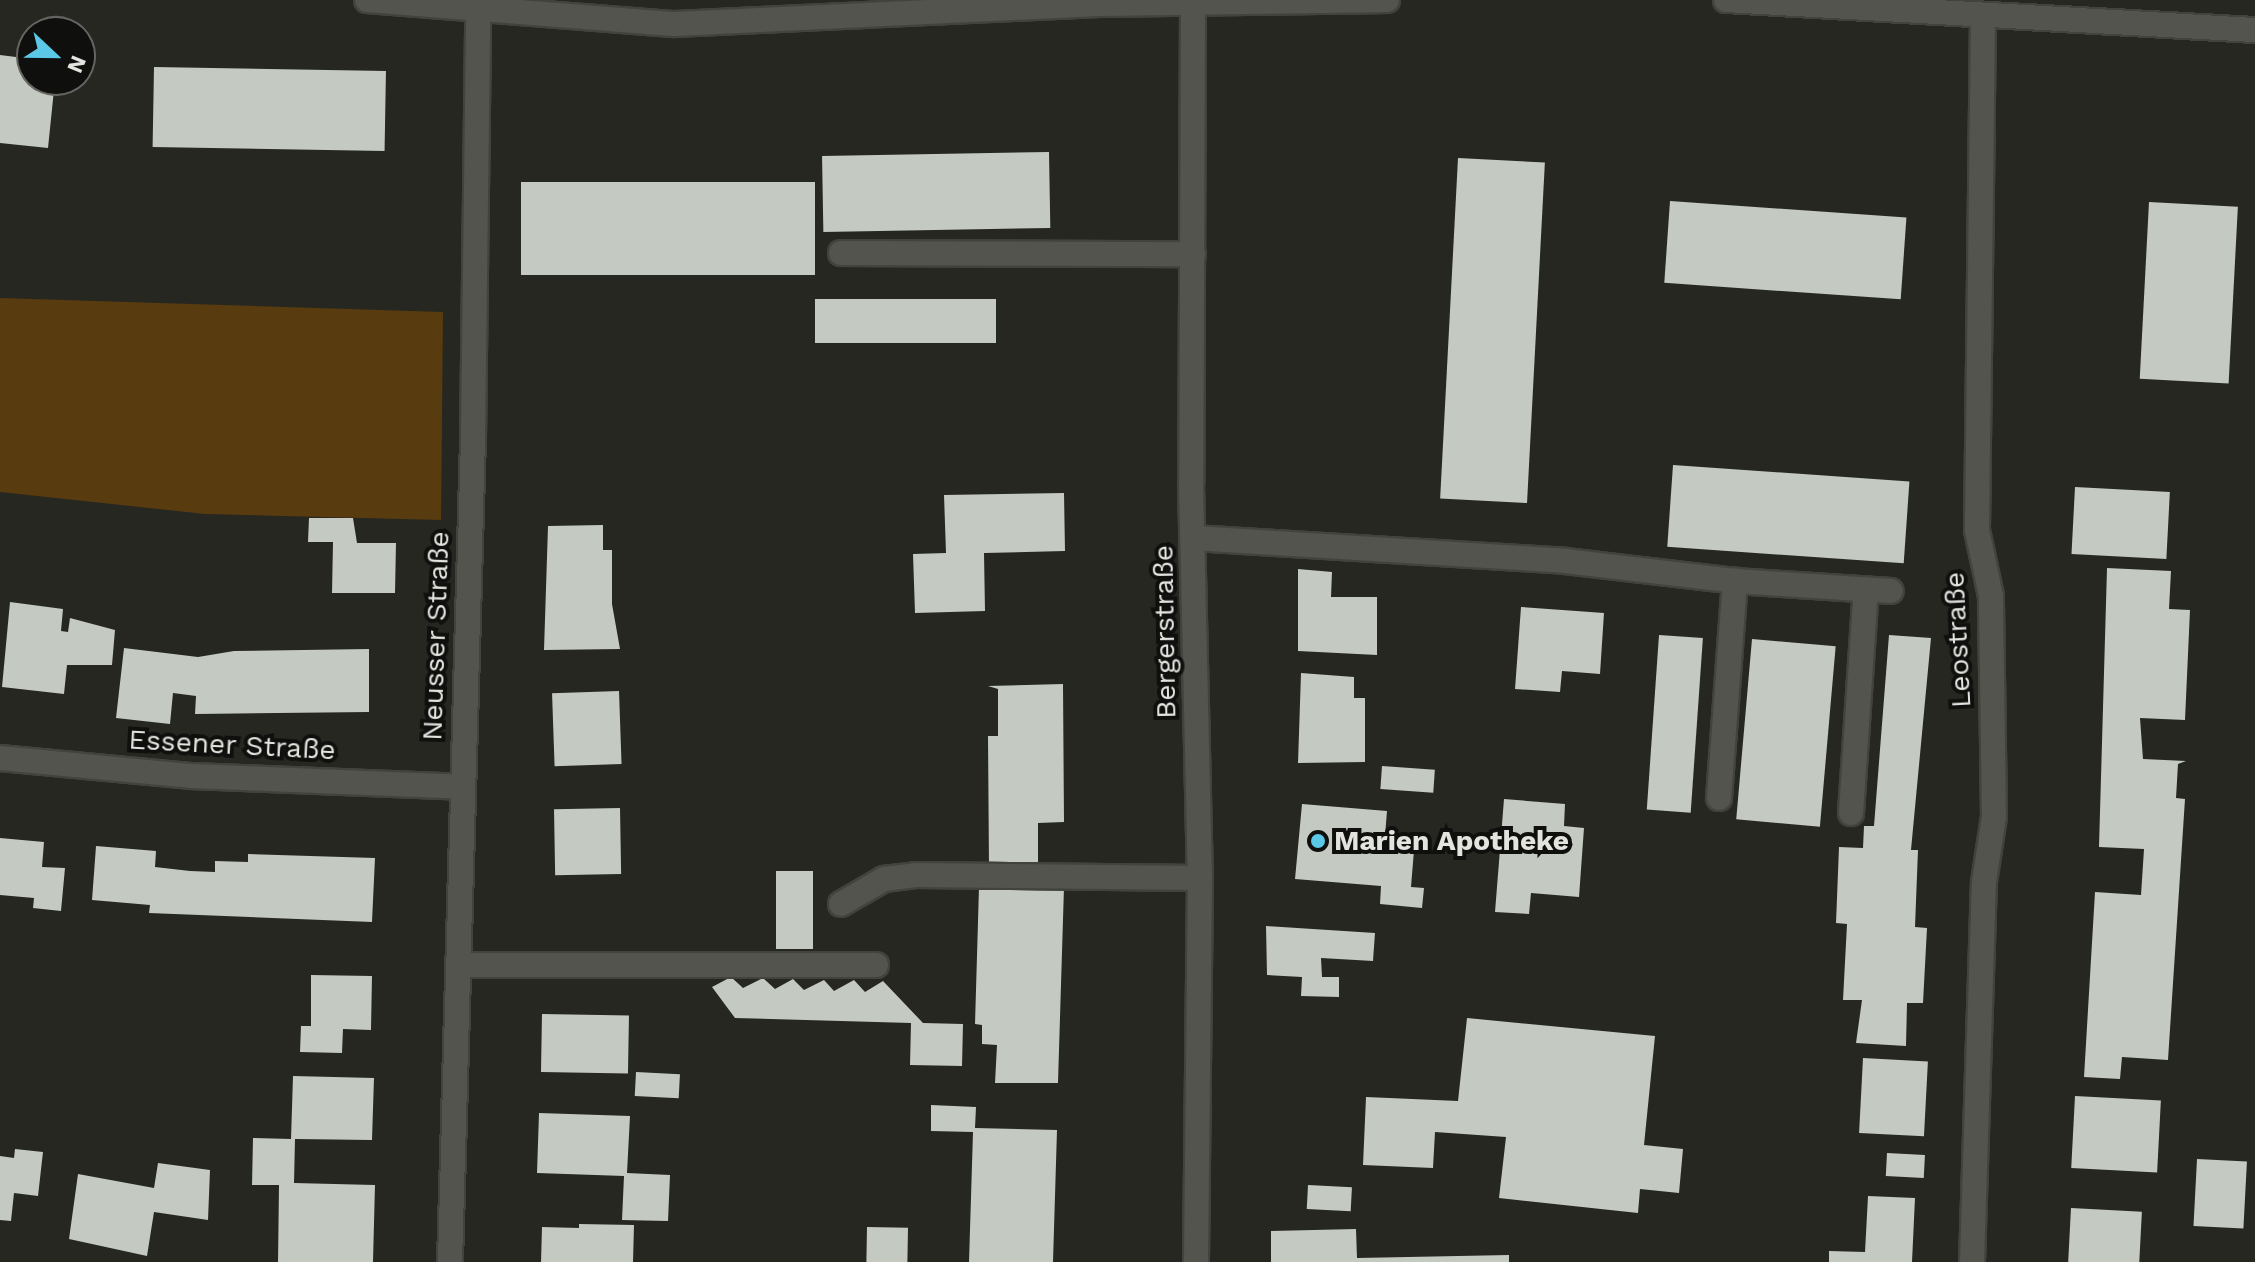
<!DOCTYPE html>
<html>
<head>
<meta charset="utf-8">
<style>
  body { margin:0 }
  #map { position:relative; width:2255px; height:1262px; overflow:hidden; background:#262721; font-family:"Work Sans",sans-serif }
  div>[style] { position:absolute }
  .green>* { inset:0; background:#583b0e }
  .building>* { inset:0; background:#c4c9c2; transform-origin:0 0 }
  .roads { filter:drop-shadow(2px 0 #42433e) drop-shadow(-2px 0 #42433e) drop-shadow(0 2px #42433e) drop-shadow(0 -2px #42433e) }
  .minor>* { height:24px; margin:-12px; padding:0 12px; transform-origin:12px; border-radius:12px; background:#53544e }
  .dots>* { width:22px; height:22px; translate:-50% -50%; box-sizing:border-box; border:4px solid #0f0f0d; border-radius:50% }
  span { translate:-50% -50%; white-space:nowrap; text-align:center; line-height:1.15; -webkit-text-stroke:8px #0f0f0d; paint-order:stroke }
  .street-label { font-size:28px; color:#e3e4e0 }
  .poi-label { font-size:28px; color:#e3e4e0; font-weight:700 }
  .left { translate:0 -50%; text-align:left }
  .north { position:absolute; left:16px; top:16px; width:80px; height:80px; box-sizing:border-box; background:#0f0f0d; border:2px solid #646461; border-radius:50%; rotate:112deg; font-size:22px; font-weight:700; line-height:32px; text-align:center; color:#e3e4e0 }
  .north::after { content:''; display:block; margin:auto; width:28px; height:36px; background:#5ac8e6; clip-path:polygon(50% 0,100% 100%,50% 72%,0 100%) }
</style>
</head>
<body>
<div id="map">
  <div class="green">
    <div style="clip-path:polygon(0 298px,443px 312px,441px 520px,205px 514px,0 492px)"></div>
  </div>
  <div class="building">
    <div style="clip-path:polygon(0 55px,32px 59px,32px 80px,55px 80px,48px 148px,0 143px)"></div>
    <div style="left:154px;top:67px;width:232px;height:80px;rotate:1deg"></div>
    <div style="left:1049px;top:152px;width:76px;height:227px;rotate:89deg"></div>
    <div style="left:1458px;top:158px;width:87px;height:341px;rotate:3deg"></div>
    <div style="left:521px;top:182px;width:294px;height:93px"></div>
    <div style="left:1670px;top:201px;width:237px;height:82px;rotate:4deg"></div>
    <div style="left:2149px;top:202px;width:89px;height:177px;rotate:3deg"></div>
    <div style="left:815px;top:299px;width:181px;height:44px"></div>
    <div style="left:1673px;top:465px;width:237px;height:82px;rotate:4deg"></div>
    <div style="left:2075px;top:487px;width:95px;height:67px;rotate:3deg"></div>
    <div style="clip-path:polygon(1064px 493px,1065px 551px,984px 553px,985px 611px,915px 613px,913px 554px,946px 553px,944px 495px)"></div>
    <div style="clip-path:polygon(309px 518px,353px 518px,357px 543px,396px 543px,395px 593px,332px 593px,333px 542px,308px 542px)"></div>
    <div style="clip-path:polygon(603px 525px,603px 550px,612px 550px,612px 604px,620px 649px,544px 650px,548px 526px)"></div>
    <div style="clip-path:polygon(2107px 568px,2171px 571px,2169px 609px,2190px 610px,2185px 720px,2140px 718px,2143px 759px,2186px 761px,2178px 764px,2176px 798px,2185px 799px,2168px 1060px,2122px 1057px,2120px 1079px,2084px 1077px,2095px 892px,2141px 895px,2144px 849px,2099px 847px)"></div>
    <div style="clip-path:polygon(1298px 569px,1332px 572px,1331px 597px,1377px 597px,1377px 655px,1298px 651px)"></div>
    <div style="clip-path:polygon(10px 602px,63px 609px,61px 631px,68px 632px,70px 618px,115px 630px,112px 665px,67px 665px,64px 694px,2px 687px)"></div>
    <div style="clip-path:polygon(1521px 607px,1604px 613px,1600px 674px,1562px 671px,1560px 692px,1515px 689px)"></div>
    <div style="left:1659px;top:635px;width:44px;height:175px;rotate:4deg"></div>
    <div style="clip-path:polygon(1889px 635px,1931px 638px,1911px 850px,1918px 850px,1915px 927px,1927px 928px,1923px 1003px,1907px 1003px,1906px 1046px,1856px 1043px,1862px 1000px,1843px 1000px,1847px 924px,1836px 923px,1839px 847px,1863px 848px,1864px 826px,1874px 826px)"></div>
    <div style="left:1752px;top:639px;width:84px;height:181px;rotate:5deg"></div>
    <div style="clip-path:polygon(124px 648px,198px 657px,234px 651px,369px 649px,369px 712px,195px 714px,196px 696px,173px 693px,170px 724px,116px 718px)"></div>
    <div style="clip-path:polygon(1301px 673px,1354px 677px,1354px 698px,1365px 698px,1365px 762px,1298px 763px)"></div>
    <div style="clip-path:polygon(1063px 684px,1064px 822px,1038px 823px,1038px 867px,989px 868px,988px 736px,998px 736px,998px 689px,988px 686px)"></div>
    <div style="left:619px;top:691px;width:73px;height:67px;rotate:88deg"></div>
    <div style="left:1382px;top:766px;width:53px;height:23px;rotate:4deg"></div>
    <div style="clip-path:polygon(1504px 799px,1565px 804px,1564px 826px,1584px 828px,1579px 897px,1531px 893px,1529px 914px,1495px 912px)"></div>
    <div style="clip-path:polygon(1302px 804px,1387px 811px,1385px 836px,1415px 838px,1411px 887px,1424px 888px,1422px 908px,1380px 904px,1381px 886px,1295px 879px)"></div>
    <div style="left:620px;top:808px;width:66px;height:66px;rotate:89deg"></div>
    <div style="clip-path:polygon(0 838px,44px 842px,42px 867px,65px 868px,61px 911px,33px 908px,34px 898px,0 895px)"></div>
    <div style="clip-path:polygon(96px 846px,156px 851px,155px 867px,190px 871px,215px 872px,215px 861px,248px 862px,248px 854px,375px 858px,372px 922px,149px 913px,150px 905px,92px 900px)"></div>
    <div style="left:776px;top:871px;width:37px;height:78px"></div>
    <div style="clip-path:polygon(979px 887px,1064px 887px,1058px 1083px,995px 1083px,997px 1045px,982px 1044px,982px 1025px,975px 1024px)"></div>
    <div style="clip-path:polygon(1266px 926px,1375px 933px,1373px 961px,1321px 958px,1322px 977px,1339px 977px,1339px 997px,1301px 996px,1302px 977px,1267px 975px)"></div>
    <div style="clip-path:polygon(311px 975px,372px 976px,371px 1030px,343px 1029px,342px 1053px,300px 1052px,301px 1026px,311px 1026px)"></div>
    <div style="clip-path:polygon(731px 977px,743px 988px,763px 978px,775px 989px,793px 979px,804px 990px,824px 980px,834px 991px,854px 980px,865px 992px,883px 981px,923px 1023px,963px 1024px,962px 1066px,910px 1065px,911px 1023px,735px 1018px,712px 987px)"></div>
    <div style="left:542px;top:1014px;width:87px;height:58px;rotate:1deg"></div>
    <div style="clip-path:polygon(1467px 1018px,1655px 1036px,1644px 1145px,1683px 1149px,1679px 1193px,1640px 1189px,1638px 1213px,1499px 1198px,1506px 1137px,1435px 1132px,1433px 1168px,1363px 1165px,1366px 1097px,1458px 1101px)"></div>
    <div style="left:1863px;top:1058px;width:65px;height:75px;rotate:3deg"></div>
    <div style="left:636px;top:1072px;width:44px;height:24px;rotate:3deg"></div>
    <div style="clip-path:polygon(293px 1076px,374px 1078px,372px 1140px,295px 1139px,294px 1183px,375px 1185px,373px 1262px,278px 1262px,279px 1185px,252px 1185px,253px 1138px,291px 1139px)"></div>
    <div style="left:2075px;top:1096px;width:86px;height:72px;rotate:3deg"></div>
    <div style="clip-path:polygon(931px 1105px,976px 1107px,975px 1128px,1057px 1130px,1053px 1262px,969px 1262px,973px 1132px,931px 1131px)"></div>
    <div style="clip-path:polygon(539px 1113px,630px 1116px,627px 1173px,670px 1175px,668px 1221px,622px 1220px,624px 1176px,537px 1173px)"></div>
    <div style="clip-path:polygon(15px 1149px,43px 1152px,38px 1196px,14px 1193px,11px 1221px,0 1220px,0 1156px,14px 1158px)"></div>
    <div style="left:1887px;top:1153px;width:38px;height:23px;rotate:3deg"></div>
    <div style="left:2197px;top:1159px;width:50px;height:67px;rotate:3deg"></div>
    <div style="clip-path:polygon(158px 1163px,210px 1170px,208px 1220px,154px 1212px,147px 1256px,69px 1239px,78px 1174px,154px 1188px)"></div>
    <div style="left:1308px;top:1185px;width:44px;height:24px;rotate:3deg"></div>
    <div style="clip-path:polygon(1868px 1196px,1915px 1198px,1912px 1262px,1829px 1262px,1829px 1251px,1865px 1252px)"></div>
    <div style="left:2071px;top:1208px;width:71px;height:54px;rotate:3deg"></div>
    <div style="clip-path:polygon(579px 1224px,634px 1225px,633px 1262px,541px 1262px,542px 1227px,579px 1228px)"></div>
    <div style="left:867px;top:1227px;width:41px;height:35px;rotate:1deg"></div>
    <div style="clip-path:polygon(1356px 1229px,1357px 1258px,1509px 1255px,1509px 1262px,1271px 1262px,1271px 1231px)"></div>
  </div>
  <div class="roads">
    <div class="minor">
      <div style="left:367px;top:0;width:309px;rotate:4.5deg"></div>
      <div style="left:675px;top:24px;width:425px;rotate:-2.7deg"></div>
      <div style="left:1100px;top:4px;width:287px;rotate:-0.8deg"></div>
      <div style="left:1193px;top:0;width:484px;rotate:90.2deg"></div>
      <div style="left:1191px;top:484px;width:394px;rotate:88.7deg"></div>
      <div style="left:1200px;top:878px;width:384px;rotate:90.6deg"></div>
      <div style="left:1726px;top:0;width:530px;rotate:3.25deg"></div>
      <div style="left:841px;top:253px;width:352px;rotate:0.2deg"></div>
      <div style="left:1193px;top:538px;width:373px;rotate:3.5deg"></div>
      <div style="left:1565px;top:561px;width:171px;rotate:6.7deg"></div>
      <div style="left:1735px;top:581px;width:156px;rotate:3.7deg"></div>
      <div style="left:0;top:758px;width:193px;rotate:5.4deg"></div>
      <div style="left:192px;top:776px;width:269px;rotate:2.3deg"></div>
      <div style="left:1719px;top:798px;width:218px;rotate:-85.8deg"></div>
      <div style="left:1851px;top:813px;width:224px;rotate:-86.2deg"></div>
      <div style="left:841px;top:904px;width:50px;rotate:-30.2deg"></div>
      <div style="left:884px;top:879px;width:32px;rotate:-7deg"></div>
      <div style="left:916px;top:875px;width:284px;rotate:0.6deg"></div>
      <div style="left:458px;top:965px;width:418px"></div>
      <div style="left:450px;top:1262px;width:823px;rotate:-88.4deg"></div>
      <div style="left:473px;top:439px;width:427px;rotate:-89.3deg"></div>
      <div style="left:1972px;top:1262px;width:380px;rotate:-88.2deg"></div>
      <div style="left:1984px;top:882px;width:66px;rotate:-81.3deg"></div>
      <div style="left:1994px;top:817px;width:221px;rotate:-90.8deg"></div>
      <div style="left:1991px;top:596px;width:67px;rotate:-102deg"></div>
      <div style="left:1977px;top:530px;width:515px;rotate:-89.33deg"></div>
    </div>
  </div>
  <div class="dots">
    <div style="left:1318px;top:841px;background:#5ac8e6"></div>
  </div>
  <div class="street-label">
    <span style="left:1165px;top:632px;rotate:-91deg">Bergerstraße</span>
    <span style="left:436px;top:636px;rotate:-88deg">Neusser Straße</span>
    <span style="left:1958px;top:640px;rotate:-93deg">Leostraße</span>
    <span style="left:232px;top:745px;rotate:3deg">Essener Straße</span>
  </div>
  <div class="poi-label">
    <span class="left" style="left:1334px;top:841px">Marien Apotheke</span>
  </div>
  <div class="north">N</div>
</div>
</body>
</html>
